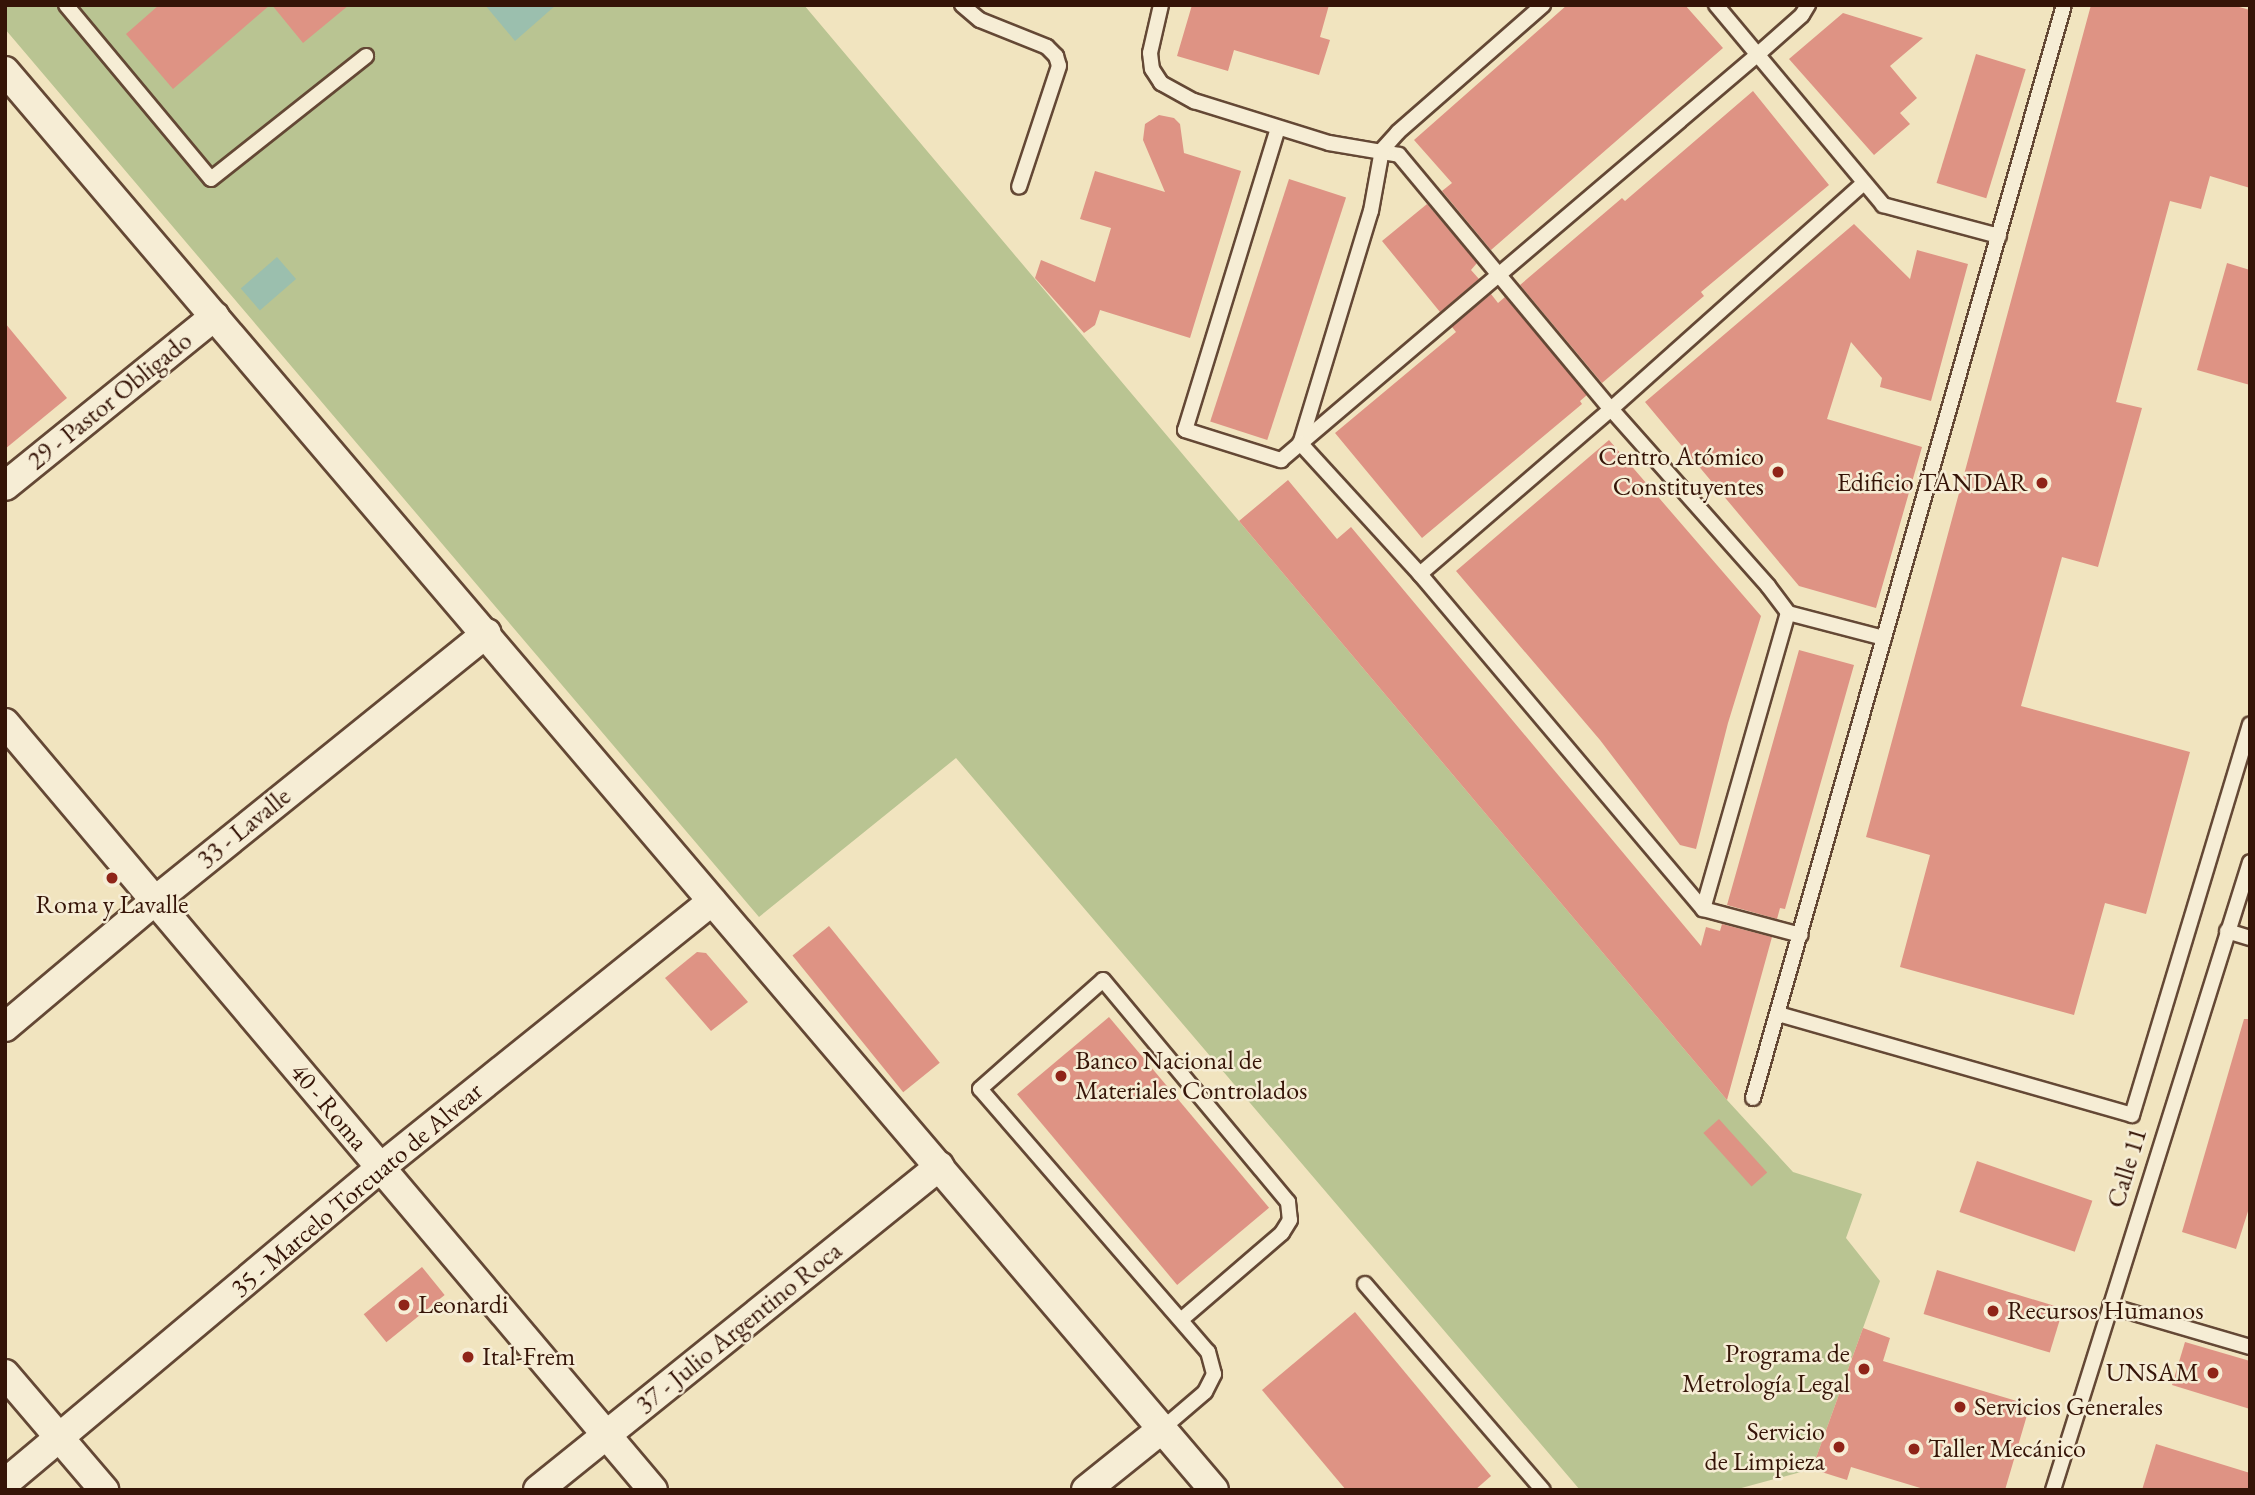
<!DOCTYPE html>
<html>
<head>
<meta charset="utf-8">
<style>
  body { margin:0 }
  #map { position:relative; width:2255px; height:1495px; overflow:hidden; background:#f1e4bf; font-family:"EB Garamond",serif }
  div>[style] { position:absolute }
  .green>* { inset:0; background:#b9c492 }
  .water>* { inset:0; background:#9bbfae; transform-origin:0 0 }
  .building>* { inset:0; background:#de9384; transform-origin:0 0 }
  .roads { filter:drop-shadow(2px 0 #644835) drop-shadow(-2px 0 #644835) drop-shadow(0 2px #644835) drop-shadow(0 -2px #644835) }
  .lane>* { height:14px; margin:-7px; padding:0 7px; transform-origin:7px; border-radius:7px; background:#f6edd5 }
  .street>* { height:28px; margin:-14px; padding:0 14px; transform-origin:14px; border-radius:14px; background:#f6edd5 }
  .dots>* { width:19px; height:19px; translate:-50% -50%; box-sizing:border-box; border:4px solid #f6edd5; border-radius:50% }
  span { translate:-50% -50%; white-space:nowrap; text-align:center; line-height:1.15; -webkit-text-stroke:5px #f6edd5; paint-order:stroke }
  .street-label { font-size:26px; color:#351407 }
  .poi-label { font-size:26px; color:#351407 }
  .right { translate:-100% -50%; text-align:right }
  .left { translate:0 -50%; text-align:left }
  .frame { position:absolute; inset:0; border:7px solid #351407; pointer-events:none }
</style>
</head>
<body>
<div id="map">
  <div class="green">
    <div style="clip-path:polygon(5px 5px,804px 5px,1727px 1100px,1793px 1172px,1862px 1194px,1846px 1238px,1880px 1281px,1812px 1469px,1734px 1490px,1580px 1490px,956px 758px,759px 917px,5px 29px)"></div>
  </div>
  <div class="water">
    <div style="clip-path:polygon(485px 5px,556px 5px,515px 41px)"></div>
    <div style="left:277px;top:257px;width:29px;height:48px;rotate:49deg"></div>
  </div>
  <div class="building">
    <div style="clip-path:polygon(159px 5px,270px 5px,173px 89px,126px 34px)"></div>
    <div style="clip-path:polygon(272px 5px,349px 5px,303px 43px)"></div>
    <div style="clip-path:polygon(1192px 5px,1329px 5px,1320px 37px,1330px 40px,1319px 75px,1234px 50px,1228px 71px,1177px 56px)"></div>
    <div style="clip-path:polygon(1567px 5px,1685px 5px,1723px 48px,1491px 250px,1442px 191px,1452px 183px,1414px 140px)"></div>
    <div style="clip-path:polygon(2091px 5px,2232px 5px,2250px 10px,2250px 188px,2210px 176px,2201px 209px,2170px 201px,2116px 402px,2142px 408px,2098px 567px,2062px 557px,2021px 706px,2190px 752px,2146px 914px,2105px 903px,2074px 1015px,1900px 967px,1930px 855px,1866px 837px)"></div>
    <div style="clip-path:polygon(1843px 13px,1923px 38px,1890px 66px,1917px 98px,1900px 113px,1910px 124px,1874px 155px,1789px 59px)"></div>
    <div style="left:1976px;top:54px;width:52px;height:135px;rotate:17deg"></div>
    <div style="clip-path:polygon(1753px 91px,1829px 185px,1701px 292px,1704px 296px,1602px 383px,1520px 285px,1622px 198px,1625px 201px)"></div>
    <div style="clip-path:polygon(1159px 115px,1174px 118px,1180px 124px,1184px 153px,1241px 171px,1190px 338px,1100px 310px,1095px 325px,1084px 333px,1035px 278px,1041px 260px,1095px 282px,1111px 228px,1080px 219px,1095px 171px,1165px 192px,1143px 140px,1145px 124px)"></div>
    <div style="left:1289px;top:179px;width:60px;height:255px;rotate:18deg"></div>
    <div style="clip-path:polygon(1427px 204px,1477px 263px,1471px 270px,1479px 279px,1440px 312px,1382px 241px)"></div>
    <div style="clip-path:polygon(1854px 224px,1910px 279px,1917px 250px,1968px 264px,1931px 401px,1880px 387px,1882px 378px,1851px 342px,1827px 419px,1922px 447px,1876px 608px,1799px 586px,1645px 402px)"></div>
    <div style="clip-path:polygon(2227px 263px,2250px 270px,2250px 385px,2197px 370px)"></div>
    <div style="clip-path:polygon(1491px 294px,1498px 303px,1505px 297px,1587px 395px,1580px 401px,1582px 404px,1422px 538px,1335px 433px,1456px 332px,1452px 327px)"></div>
    <div style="clip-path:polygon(5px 323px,67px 398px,5px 449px)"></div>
    <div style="clip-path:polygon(1609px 440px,1761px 616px,1728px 723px,1696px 849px,1680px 845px,1600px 740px,1456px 571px)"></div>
    <div style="clip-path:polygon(1288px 480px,1337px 539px,1351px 527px,1701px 946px,1706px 927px,1720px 931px,1722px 924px,1772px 937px,1727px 1100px,1239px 521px)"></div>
    <div style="clip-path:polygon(1799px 650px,1854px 665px,1785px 909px,1780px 908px,1777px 919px,1727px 905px)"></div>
    <div style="left:829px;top:926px;width:176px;height:47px;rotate:51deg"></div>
    <div style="clip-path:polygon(697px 952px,706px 953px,748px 1002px,711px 1031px,665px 978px)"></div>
    <div style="left:1109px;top:1017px;width:249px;height:120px;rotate:50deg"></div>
    <div style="clip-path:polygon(2244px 1019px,2250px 1019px,2250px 1205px,2236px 1249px,2182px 1232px)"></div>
    <div style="left:1719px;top:1119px;width:72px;height:21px;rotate:48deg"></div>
    <div style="left:1977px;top:1161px;width:122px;height:54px;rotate:19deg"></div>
    <div style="left:422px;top:1267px;width:36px;height:75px;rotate:51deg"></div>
    <div style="left:1937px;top:1270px;width:132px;height:46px;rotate:17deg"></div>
    <div style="clip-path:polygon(1355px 1312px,1491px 1476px,1475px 1490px,1346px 1490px,1262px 1390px)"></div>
    <div style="clip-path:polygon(1863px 1328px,1890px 1338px,1883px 1361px,2030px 1405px,2005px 1490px,1927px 1490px,1851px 1467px,1847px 1480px,1812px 1469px)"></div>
    <div style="clip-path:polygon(2185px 1342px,2250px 1361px,2250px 1409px,2172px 1385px)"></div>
    <div style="clip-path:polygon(2156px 1444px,2250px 1473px,2250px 1490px,2142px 1490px)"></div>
  </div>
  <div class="roads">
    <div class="lane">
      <div style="left:66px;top:5px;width:226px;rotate:50.2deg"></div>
      <div style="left:211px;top:179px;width:198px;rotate:-38.4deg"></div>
      <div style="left:962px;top:5px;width:23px;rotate:40deg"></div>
      <div style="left:980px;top:20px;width:72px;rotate:21.9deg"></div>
      <div style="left:1047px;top:47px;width:13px;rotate:45deg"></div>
      <div style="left:1056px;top:56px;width:10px;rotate:73deg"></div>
      <div style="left:1059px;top:66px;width:127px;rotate:108.3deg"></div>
      <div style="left:1161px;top:5px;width:49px;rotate:102.9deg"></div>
      <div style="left:1150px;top:53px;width:16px;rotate:83deg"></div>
      <div style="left:1152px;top:69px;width:17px;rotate:57deg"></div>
      <div style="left:1161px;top:83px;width:38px;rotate:29deg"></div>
      <div style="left:1194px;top:101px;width:141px;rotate:17.3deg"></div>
      <div style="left:1329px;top:143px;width:71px;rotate:9.7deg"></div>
      <div style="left:1399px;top:155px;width:331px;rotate:50.2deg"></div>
      <div style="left:1611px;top:409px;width:237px;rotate:48.4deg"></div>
      <div style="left:1768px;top:586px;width:34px;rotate:53deg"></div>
      <div style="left:1788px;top:613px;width:99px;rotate:14.6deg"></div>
      <div style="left:1716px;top:5px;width:261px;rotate:50.1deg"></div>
      <div style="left:1883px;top:205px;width:120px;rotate:15deg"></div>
      <div style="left:1278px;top:128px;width:316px;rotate:107.1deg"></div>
      <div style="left:1185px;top:430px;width:101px;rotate:17.4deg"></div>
      <div style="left:1281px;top:460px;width:625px;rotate:-40.39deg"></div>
      <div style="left:1757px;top:55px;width:60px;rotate:-41.6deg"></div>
      <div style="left:1802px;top:15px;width:12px;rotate:-59deg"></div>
      <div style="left:1301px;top:441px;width:240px;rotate:-73.1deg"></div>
      <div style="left:1371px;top:211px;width:62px;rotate:-79.8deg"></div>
      <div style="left:1382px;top:150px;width:24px;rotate:-48deg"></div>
      <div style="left:1398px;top:132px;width:193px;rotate:-41.2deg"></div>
      <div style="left:1300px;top:443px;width:178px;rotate:47.5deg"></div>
      <div style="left:1420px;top:574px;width:439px;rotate:49.8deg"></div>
      <div style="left:1703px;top:909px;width:101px;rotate:14.9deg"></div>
      <div style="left:1420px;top:574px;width:252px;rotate:-40.8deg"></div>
      <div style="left:1611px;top:409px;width:339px;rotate:-41.8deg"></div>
      <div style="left:1703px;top:909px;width:308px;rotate:-74deg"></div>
      <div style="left:2227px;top:931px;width:24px;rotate:17deg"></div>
      <div style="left:1778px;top:1014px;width:368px;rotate:15.9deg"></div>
      <div style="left:2132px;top:1115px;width:408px;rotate:-73.2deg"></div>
      <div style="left:1753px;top:1098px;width:1136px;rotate:-74.12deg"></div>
      <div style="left:1365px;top:1284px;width:272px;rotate:49.2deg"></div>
      <div style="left:2110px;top:1306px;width:146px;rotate:16.3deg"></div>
      <div style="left:1163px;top:1428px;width:55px;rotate:-40.6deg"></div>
      <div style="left:1205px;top:1392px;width:20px;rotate:-63deg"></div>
      <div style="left:1214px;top:1374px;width:23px;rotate:-105deg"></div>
      <div style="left:1208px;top:1352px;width:348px;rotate:-130.9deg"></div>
      <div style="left:980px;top:1089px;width:164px;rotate:-41.5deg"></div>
      <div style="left:1103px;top:980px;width:289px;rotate:50.2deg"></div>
      <div style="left:1288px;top:1202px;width:18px;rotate:84deg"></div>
      <div style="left:1290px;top:1220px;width:15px;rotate:122deg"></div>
      <div style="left:1282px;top:1233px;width:133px;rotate:139.3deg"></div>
      <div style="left:2053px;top:1490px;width:658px;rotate:-72.58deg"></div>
    </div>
    <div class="street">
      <div style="left:5px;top:71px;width:1864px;rotate:49.57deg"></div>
      <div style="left:5px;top:486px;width:270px;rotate:-39deg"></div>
      <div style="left:5px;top:723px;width:1004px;rotate:49.81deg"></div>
      <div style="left:5px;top:1027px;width:197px;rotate:-40.1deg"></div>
      <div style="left:156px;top:900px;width:425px;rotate:-38.9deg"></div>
      <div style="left:5px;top:1374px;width:153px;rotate:49.5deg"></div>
      <div style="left:5px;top:1483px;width:490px;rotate:-40deg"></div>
      <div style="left:380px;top:1168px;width:426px;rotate:-38.8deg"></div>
      <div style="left:538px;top:1490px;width:516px;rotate:-38.87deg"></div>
      <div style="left:1086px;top:1490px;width:99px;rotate:-38.8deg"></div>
    </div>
  </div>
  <div class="dots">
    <div style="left:1778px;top:472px;background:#8f2418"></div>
    <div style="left:2042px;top:483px;background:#8f2418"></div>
    <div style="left:112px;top:878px;background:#8f2418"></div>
    <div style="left:1061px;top:1076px;background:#8f2418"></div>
    <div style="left:404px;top:1305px;background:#8f2418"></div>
    <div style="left:1993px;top:1311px;background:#8f2418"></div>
    <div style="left:468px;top:1357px;background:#8f2418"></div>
    <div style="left:1864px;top:1369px;background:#8f2418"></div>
    <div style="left:2213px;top:1373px;background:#8f2418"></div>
    <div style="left:1960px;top:1407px;background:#8f2418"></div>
    <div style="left:1839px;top:1447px;background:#8f2418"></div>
    <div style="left:1914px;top:1449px;background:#8f2418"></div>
  </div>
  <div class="street-label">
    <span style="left:110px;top:401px;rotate:-39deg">29 - Pastor Obligado</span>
    <span style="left:244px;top:828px;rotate:-39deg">33 - Lavalle</span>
    <span style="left:329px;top:1107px;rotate:50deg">40 - Roma</span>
    <span style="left:2127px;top:1168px;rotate:-73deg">Calle 11</span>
    <span style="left:357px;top:1190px;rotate:-40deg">35 - Marcelo Torcuato de Alvear</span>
    <span style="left:739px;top:1328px;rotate:-39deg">37 - Julio Argentino Roca</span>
  </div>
  <div class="poi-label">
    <span class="right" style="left:1764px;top:472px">Centro Atómico<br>Constituyentes</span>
    <span class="right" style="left:2028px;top:483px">Edificio TANDAR</span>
    <span style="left:112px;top:905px">Roma y Lavalle</span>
    <span class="left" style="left:1075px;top:1076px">Banco Nacional de<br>Materiales Controlados</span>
    <span class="left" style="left:418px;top:1305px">Leonardi</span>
    <span class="left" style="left:2007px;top:1311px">Recursos Humanos</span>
    <span class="right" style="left:1850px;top:1369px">Programa de<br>Metrología Legal</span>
    <span class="left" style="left:482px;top:1357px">Ital-Frem</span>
    <span class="right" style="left:2199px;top:1373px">UNSAM</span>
    <span class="left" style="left:1974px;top:1407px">Servicios Generales</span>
    <span class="right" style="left:1825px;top:1447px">Servicio<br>de Limpieza</span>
    <span class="left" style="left:1928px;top:1449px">Taller Mecánico</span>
  </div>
  <div class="frame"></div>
</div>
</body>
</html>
